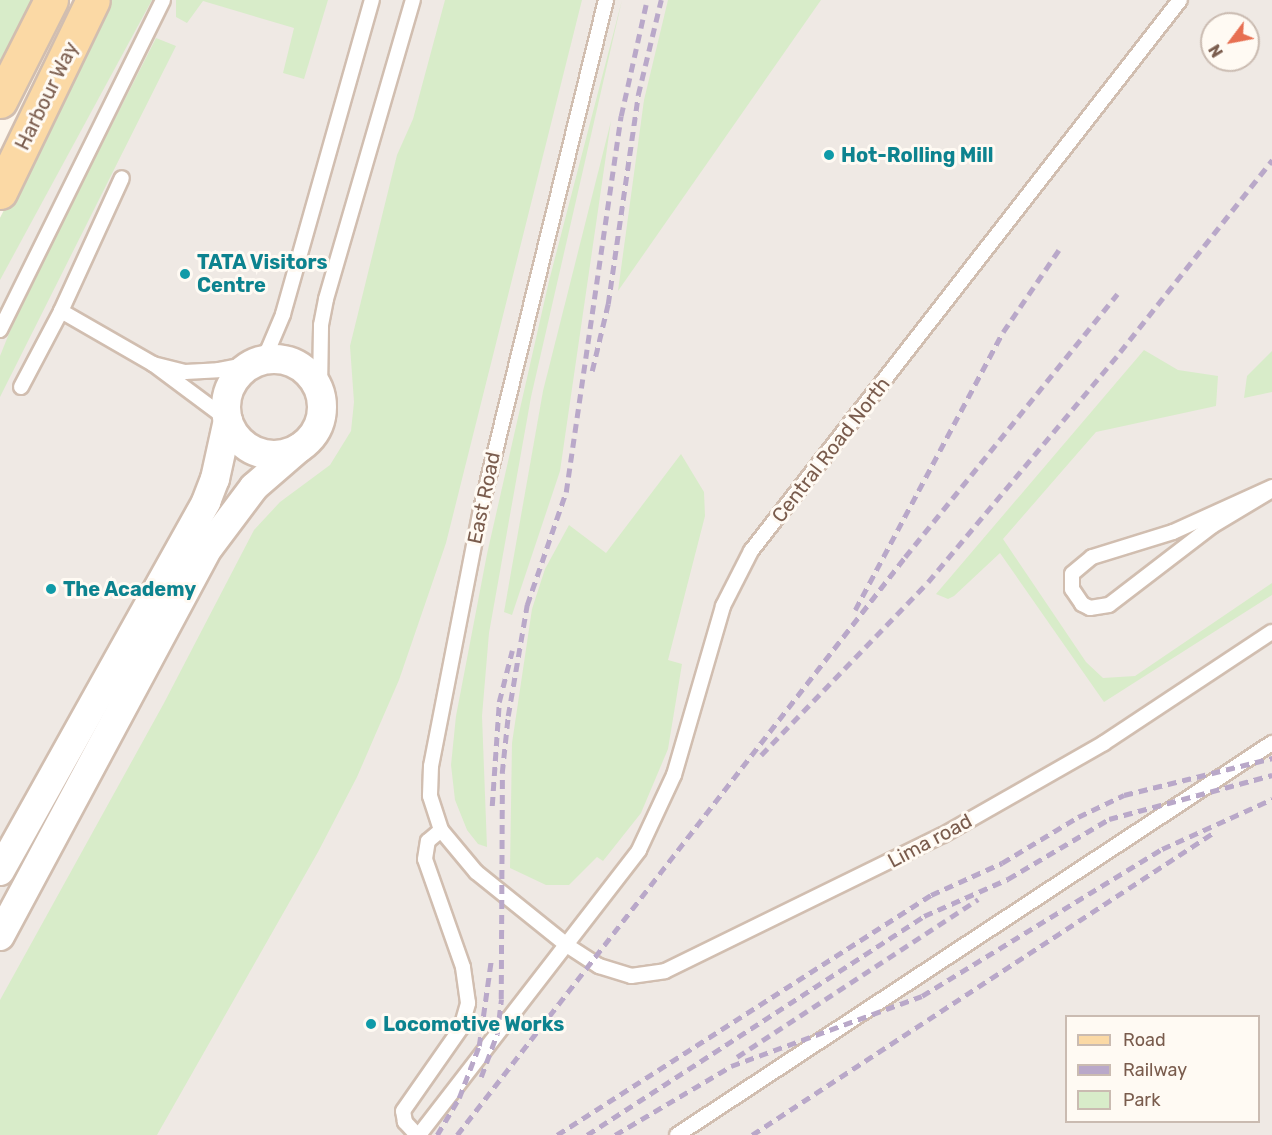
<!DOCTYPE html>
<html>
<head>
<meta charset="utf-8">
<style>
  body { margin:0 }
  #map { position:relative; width:1272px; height:1135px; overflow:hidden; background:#fdf6ec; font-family:Rubik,sans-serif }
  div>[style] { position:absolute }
  .industrial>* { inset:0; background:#efe9e4 }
  .green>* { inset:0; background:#d8ecc9 }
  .roads { filter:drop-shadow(2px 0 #d1beb0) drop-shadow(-2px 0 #d1beb0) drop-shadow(0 2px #d1beb0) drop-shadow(0 -2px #d1beb0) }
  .service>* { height:14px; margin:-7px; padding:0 7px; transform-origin:7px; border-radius:7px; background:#fff }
  .minor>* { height:28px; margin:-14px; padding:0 14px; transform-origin:14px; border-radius:14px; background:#fff }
  .minor>.ring { margin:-14px; padding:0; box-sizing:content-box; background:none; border:28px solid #fff; border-radius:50% }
  .primary>* { height:33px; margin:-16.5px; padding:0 16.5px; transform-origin:16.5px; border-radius:16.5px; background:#fbd9a5 }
  .rail>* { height:4.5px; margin-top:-2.25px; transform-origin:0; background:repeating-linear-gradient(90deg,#b9a8c9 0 9px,transparent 0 15px) }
  .dots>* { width:16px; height:16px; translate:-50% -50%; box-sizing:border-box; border:3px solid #fffaf3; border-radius:50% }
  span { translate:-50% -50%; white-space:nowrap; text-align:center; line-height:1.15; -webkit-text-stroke:6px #fffaf3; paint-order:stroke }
  .street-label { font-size:20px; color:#7a5c4d }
  .culture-label { font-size:20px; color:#0d838f; font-weight:700 }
  .left { translate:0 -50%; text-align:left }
  .legend { position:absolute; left:1065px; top:1015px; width:195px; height:108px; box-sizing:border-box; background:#fffaf3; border:2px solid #cabbb1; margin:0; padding:8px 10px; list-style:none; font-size:18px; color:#7a5c4d }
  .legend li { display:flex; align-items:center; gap:12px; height:30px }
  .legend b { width:30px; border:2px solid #cabbb1 }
  .north { position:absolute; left:1200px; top:12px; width:60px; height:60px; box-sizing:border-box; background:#fffaf3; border:2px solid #cabbb1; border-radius:50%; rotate:238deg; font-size:16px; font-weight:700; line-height:24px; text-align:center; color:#7a5c4d }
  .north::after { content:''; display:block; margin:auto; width:21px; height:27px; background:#e76f51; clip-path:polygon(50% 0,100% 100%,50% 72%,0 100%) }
</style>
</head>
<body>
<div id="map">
  <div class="industrial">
    <div style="clip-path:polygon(evenodd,111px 0,1272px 0,1272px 1135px,0 1135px,0 218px,111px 0,1212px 24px,1248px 24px,1248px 60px,1212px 60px,1212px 24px,111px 0,1066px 1016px,1258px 1016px,1258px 1122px,1066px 1122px,1066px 1016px)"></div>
  </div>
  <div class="green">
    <div style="clip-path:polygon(0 0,34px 0,0 66px)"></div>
    <div style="clip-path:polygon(111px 0,152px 0,0 280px,0 218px)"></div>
    <div style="clip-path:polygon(176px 0,328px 0,304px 79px,283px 73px,294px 28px,203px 1px,187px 23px,176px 17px)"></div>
    <div style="clip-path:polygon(445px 0,582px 0,446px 543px,399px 680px,357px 777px,318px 852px,157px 1135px,0 1135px,0 1000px,164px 703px,254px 530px,280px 502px,330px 465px,351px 431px,354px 402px,350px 346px,397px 155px,413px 119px)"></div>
    <div style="clip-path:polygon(622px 0,531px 397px,489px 633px,482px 716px,487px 847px,478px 844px,467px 830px,455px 800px,451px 765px,456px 716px,487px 554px,549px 281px)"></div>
    <div style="clip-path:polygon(668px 0,821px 0,618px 291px,644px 100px)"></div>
    <div style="clip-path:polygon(156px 38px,176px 46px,0 397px,0 356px,21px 304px)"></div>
    <div style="clip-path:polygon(611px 121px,560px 471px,512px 615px,504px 612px,543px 391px)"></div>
    <div style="clip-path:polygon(1144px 350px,1178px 370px,1218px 376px,1216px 406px,1096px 432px,1003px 539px,1086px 662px,1103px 678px,1135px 676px,1272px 583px,1272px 595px,1104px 702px,1000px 553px,954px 596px,948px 599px,936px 594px)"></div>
    <div style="clip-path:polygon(1272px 351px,1272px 392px,1244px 398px,1247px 376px)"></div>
    <div style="clip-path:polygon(681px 454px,704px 492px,705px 516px,668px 660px,682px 664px,668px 749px,641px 813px,603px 861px,597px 857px,569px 885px,546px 885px,510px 868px,512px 743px,532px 609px,545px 569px,569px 525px,606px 553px)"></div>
  </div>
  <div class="roads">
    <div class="service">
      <div style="left:606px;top:0;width:524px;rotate:103.8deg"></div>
      <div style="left:481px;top:509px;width:262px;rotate:101deg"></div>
      <div style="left:431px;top:766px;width:30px;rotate:92deg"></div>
      <div style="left:430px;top:796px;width:36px;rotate:72deg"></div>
      <div style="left:441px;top:830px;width:55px;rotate:50.2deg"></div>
      <div style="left:476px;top:872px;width:118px;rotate:38.8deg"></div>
      <div style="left:568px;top:946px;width:37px;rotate:33deg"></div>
      <div style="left:599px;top:966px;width:34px;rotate:17deg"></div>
      <div style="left:631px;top:976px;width:34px;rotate:-8deg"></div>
      <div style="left:665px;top:971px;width:309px;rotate:-26.1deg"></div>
      <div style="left:943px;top:835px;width:185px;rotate:-29.7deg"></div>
      <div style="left:1104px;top:743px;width:201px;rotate:-33.5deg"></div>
      <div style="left:61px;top:311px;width:106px;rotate:29.9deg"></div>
      <div style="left:153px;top:364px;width:94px;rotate:36.7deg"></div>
      <div style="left:0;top:330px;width:368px;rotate:-63.7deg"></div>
      <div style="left:153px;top:364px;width:33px;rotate:14deg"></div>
      <div style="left:185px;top:372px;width:33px;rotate:-3deg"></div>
      <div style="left:218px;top:370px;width:38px;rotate:-11deg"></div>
      <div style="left:255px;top:363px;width:18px;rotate:-45deg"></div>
      <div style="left:268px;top:350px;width:39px;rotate:-67deg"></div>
      <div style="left:283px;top:314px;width:326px;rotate:-74.2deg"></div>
      <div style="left:21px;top:387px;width:86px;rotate:-62.2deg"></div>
      <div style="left:61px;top:311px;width:146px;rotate:-65.4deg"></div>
      <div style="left:320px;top:391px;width:66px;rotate:-89.1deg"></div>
      <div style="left:321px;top:325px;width:26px;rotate:-79deg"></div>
      <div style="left:326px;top:299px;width:311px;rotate:-73.8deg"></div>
      <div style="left:1272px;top:487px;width:109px;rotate:155.6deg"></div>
      <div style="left:1173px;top:532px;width:85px;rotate:162.8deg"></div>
      <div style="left:1092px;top:557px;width:26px;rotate:140deg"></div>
      <div style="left:1072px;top:574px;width:15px;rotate:90deg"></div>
      <div style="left:1072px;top:589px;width:18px;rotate:56deg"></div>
      <div style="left:1082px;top:604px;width:9px;rotate:27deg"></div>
      <div style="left:1090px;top:608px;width:19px;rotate:-9deg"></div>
      <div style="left:1109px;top:605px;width:130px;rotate:-37.5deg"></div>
      <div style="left:1212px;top:526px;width:70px;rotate:-31deg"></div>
      <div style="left:417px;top:1135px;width:18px;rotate:-133deg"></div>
      <div style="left:405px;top:1122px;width:11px;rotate:-100deg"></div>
      <div style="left:403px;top:1111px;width:101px;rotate:-55.1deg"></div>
      <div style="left:461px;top:1028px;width:26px;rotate:-74deg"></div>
      <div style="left:468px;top:1003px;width:36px;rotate:-98deg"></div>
      <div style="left:463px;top:967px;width:114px;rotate:-109.4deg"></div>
      <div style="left:425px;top:859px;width:18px;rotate:-81deg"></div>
      <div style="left:428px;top:841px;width:17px;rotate:-40deg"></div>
      <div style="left:419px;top:1135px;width:360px;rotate:-52.3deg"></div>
      <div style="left:639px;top:850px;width:83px;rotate:-65deg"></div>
      <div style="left:674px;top:775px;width:176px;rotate:-73.8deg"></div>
      <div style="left:723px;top:606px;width:62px;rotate:-63deg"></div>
      <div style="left:751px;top:551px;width:698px;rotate:-52.1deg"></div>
      <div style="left:677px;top:1135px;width:713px;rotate:-33.38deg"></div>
    </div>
    <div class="minor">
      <div class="ring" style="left:226px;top:359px;width:68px;height:68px"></div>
      <div style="left:0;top:871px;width:423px;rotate:-60.8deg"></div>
      <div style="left:206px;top:502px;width:25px;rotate:-69deg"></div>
      <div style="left:215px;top:479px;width:60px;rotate:-77.6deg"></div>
      <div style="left:0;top:936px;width:442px;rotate:-61.8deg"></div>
      <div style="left:209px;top:547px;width:75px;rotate:-53.1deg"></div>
      <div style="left:254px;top:487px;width:60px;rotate:-40.9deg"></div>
    </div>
    <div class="primary">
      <div style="left:0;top:101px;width:113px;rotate:-63.2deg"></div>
      <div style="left:0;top:192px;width:213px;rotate:-64.2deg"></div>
    </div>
  </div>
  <div class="rail">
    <div style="left:592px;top:371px;width:69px;rotate:-76.6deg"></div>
    <div style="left:608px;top:304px;width:211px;rotate:-81.8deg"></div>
    <div style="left:638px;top:95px;width:98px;rotate:-76.4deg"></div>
    <div style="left:855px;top:610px;width:315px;rotate:-62deg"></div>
    <div style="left:1003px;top:332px;width:102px;rotate:-55.8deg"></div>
    <div style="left:761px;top:755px;width:240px;rotate:-46deg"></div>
    <div style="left:928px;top:582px;width:300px;rotate:-50.1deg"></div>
    <div style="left:1120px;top:352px;width:245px;rotate:-51.6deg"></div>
    <div style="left:492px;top:806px;width:104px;rotate:-86.1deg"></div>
    <div style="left:499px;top:702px;width:53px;rotate:-75.7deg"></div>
    <div style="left:737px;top:1057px;width:288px;rotate:-33.2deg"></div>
    <div style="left:481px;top:1077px;width:46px;rotate:-69.6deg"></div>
    <div style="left:497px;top:1034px;width:35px;rotate:-83deg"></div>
    <div style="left:501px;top:999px;width:226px;rotate:-89.7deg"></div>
    <div style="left:502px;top:773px;width:57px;rotate:-84deg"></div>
    <div style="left:508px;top:716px;width:113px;rotate:-80.3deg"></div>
    <div style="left:527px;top:605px;width:120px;rotate:-71deg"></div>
    <div style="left:566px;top:492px;width:380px;rotate:-81.7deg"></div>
    <div style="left:621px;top:116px;width:119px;rotate:-77.4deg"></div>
    <div style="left:437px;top:1135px;width:43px;rotate:-59.3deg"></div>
    <div style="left:459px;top:1098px;width:56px;rotate:-69deg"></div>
    <div style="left:479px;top:1046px;width:86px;rotate:-82deg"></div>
    <div style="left:457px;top:1135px;width:731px;rotate:-52.22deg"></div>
    <div style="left:905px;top:557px;width:338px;rotate:-51.1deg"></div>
    <div style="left:557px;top:1135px;width:444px;rotate:-32.7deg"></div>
    <div style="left:931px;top:895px;width:78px;rotate:-24.3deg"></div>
    <div style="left:1002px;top:863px;width:89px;rotate:-31.2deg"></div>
    <div style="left:1078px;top:817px;width:51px;rotate:-25.6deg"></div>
    <div style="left:1124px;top:795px;width:153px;rotate:-14deg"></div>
    <div style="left:587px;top:1135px;width:402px;rotate:-33deg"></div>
    <div style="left:924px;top:916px;width:92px;rotate:-23.8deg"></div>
    <div style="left:1008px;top:879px;width:117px;rotate:-30.7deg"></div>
    <div style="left:1109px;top:819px;width:169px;rotate:-15.1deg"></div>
    <div style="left:615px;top:1135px;width:135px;rotate:-30.7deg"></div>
    <div style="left:731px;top:1066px;width:203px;rotate:-20.1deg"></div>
    <div style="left:922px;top:996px;width:281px;rotate:-31.5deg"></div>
    <div style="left:1162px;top:849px;width:121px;rotate:-24.4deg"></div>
    <div style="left:752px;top:1135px;width:551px;rotate:-33.23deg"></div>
  </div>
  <div class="dots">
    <div style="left:829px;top:155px;background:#0f9aa8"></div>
    <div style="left:185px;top:274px;background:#0f9aa8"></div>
    <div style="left:51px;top:589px;background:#0f9aa8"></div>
    <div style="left:371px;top:1024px;background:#0f9aa8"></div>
  </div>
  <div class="street-label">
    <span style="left:47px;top:96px;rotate:-64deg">Harbour Way</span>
    <span style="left:831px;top:450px;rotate:-52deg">Central Road North</span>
    <span style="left:484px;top:498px;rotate:-78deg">East Road</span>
    <span style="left:930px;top:841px;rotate:-28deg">Lima road</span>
  </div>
  <div class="culture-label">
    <span class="left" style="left:841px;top:155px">Hot-Rolling Mill</span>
    <span class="left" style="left:197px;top:274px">TATA Visitors<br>Centre</span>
    <span class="left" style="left:63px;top:589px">The Academy</span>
    <span class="left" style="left:383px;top:1024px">Locomotive Works</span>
  </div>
  <ul class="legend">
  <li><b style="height:8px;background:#fbd9a5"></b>Road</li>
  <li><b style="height:8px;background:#b9a8c9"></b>Railway</li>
  <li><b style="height:16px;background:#d8ecc9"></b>Park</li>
  </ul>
  <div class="north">N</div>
</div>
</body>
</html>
